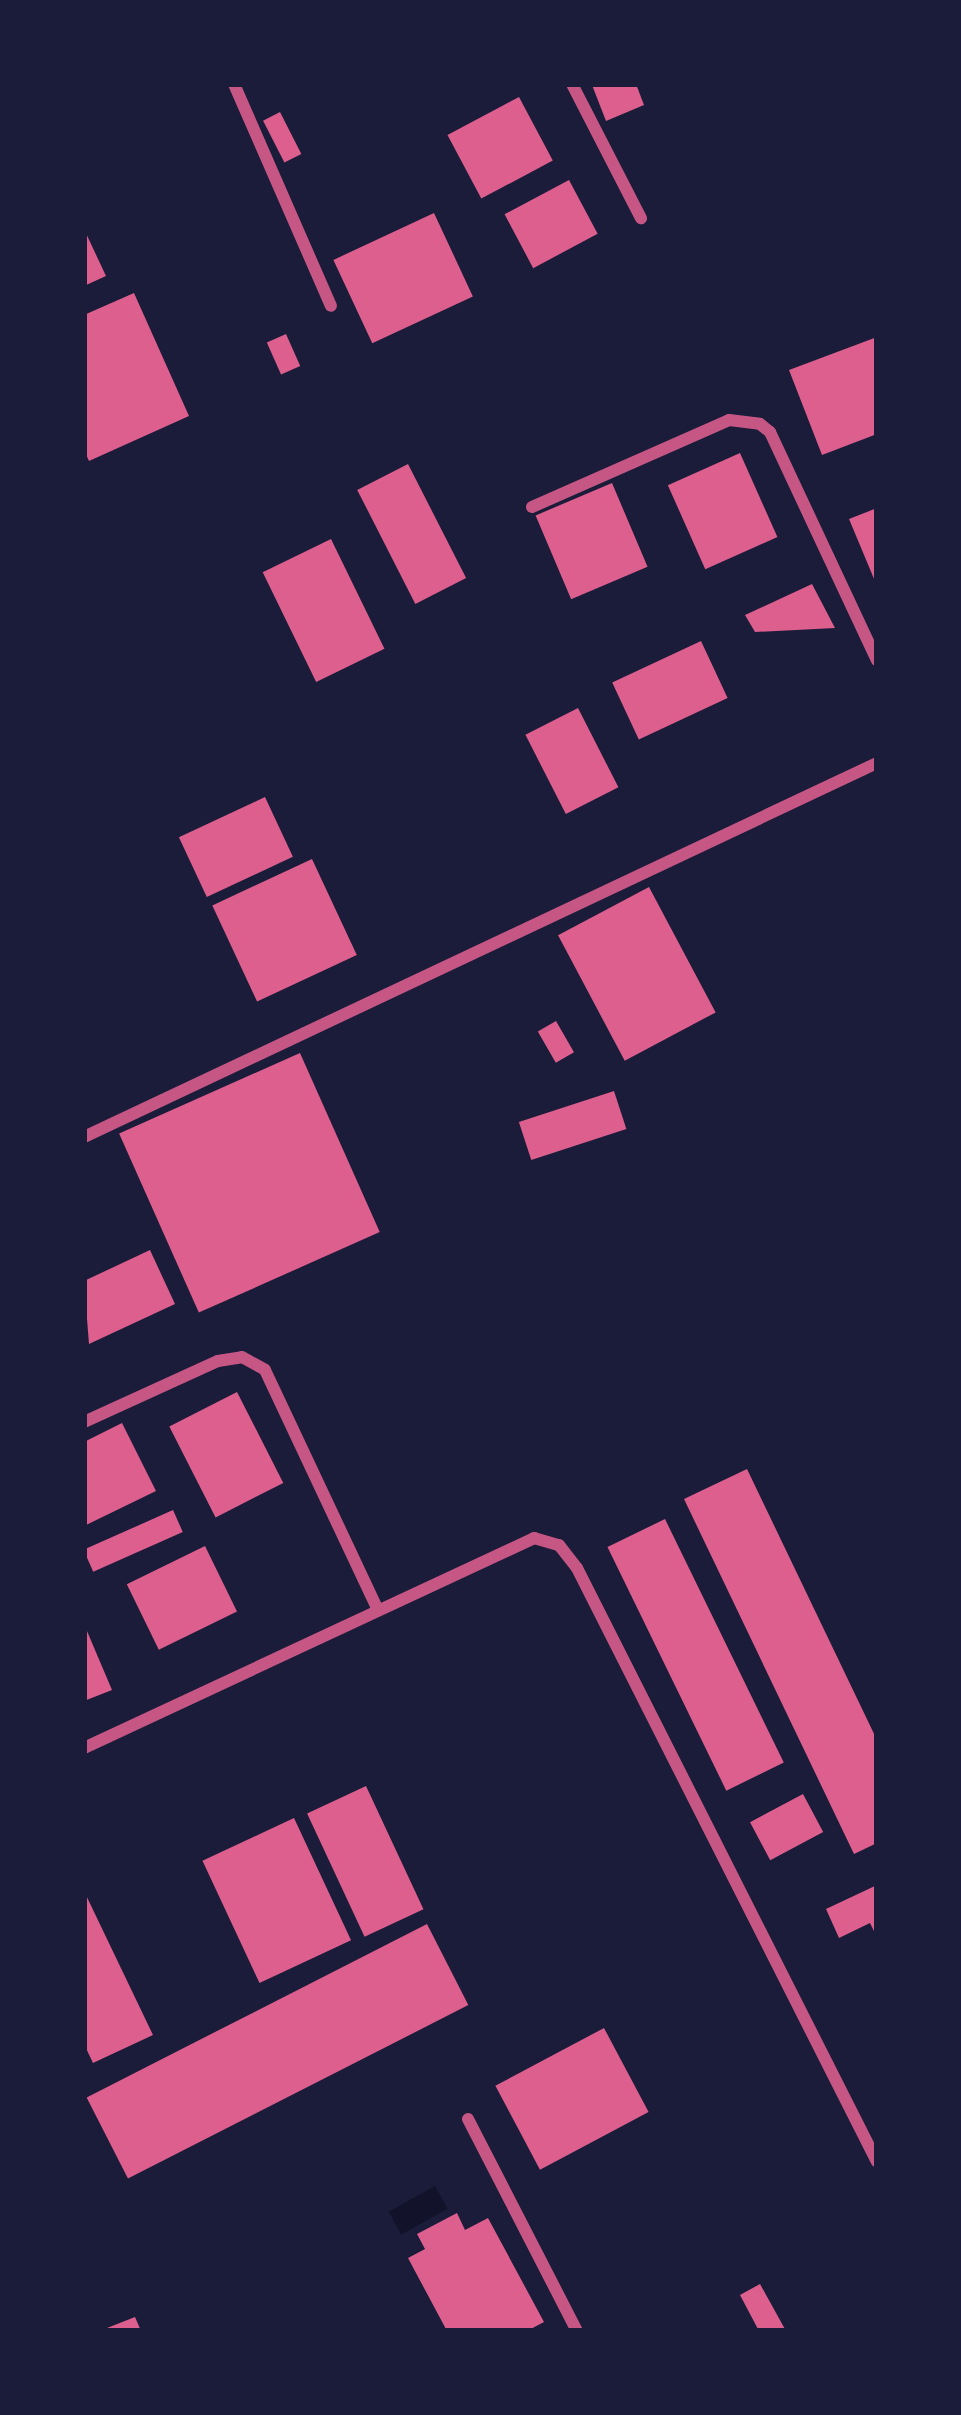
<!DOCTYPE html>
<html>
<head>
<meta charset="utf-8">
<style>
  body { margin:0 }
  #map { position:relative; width:961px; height:2415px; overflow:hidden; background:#1b1b3a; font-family:"DejaVu Sans",sans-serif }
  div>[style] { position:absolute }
  .water>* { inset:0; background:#12122b; transform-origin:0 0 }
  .building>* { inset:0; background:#dd5f8e; transform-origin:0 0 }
  .minor>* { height:12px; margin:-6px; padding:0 6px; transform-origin:6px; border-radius:6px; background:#c65784 }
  span { translate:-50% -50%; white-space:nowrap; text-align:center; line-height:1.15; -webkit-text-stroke:9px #1b1b3a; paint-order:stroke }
  .frame { position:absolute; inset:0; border:87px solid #1b1b3a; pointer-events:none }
</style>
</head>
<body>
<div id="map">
  <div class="water">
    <div style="left:435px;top:2186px;width:26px;height:53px;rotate:61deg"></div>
  </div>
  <div class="building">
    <div style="clip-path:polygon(636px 84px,644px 105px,606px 121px,592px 85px)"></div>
    <div style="left:519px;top:97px;width:72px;height:81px;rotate:62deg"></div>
    <div style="left:280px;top:112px;width:47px;height:19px;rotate:63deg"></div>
    <div style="left:569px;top:180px;width:61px;height:73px;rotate:62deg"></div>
    <div style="left:434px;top:213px;width:92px;height:111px;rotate:65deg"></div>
    <div style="clip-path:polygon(84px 229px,106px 276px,84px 286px)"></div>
    <div style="clip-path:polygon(134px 293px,189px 416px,89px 461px,84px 450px,84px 315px)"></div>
    <div style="left:286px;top:334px;width:35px;height:21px;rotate:66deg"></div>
    <div style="clip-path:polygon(877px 337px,877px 434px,822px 455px,789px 370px)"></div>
    <div style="left:740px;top:453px;width:92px;height:79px;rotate:66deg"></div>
    <div style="left:408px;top:464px;width:128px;height:57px;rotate:63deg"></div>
    <div style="left:612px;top:483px;width:91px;height:83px;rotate:67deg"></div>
    <div style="clip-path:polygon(877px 508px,877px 586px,849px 519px)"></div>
    <div style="left:331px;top:539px;width:122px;height:76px;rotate:64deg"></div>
    <div style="clip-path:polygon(812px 584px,835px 628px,755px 632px,745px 615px)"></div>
    <div style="left:701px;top:641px;width:63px;height:98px;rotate:65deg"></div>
    <div style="left:578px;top:708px;width:89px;height:59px;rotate:63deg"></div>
    <div style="left:265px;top:797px;width:66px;height:95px;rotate:65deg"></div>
    <div style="left:312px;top:859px;width:106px;height:110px;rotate:65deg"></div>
    <div style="left:649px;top:887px;width:142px;height:103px;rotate:62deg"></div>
    <div style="left:556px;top:1021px;width:36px;height:21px;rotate:60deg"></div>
    <div style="left:300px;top:1053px;width:196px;height:198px;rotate:66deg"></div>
    <div style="left:614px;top:1091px;width:40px;height:100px;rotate:72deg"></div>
    <div style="clip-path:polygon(150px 1250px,175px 1304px,89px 1344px,84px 1281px)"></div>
    <div style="left:237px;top:1392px;width:102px;height:76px;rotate:63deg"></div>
    <div style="clip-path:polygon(122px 1423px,156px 1491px,84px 1526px,84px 1442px)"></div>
    <div style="clip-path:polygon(747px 1469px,877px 1740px,877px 1843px,854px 1854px,684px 1499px)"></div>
    <div style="left:173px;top:1510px;width:24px;height:98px;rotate:66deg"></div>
    <div style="left:665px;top:1519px;width:271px;height:64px;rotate:64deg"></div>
    <div style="left:205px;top:1546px;width:73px;height:87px;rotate:64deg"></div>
    <div style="clip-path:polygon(84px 1624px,112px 1690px,84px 1701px)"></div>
    <div style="left:366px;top:1786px;width:136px;height:65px;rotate:65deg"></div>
    <div style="left:803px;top:1794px;width:43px;height:60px;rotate:62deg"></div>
    <div style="left:294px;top:1818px;width:135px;height:101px;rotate:65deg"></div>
    <div style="clip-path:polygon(877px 1885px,877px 1937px,870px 1923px,839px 1938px,826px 1909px)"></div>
    <div style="clip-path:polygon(84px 1891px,153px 2035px,93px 2063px,84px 2044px)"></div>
    <div style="left:427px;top:1924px;width:91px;height:382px;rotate:63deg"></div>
    <div style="left:604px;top:2028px;width:95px;height:123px;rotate:62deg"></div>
    <div style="clip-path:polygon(457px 2213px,465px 2230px,488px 2218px,544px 2322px,527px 2331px,447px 2331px,408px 2258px,425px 2249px,417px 2234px)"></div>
    <div style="clip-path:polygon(760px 2284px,786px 2331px,759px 2331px,740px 2295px)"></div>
    <div style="clip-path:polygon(135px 2317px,141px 2331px,108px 2331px,107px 2328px)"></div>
  </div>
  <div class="minor">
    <div style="left:234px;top:84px;width:242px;rotate:66.4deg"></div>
    <div style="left:572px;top:84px;width:151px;rotate:62.8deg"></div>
    <div style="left:532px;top:507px;width:215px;rotate:-23.8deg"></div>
    <div style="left:729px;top:420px;width:31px;rotate:7deg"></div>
    <div style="left:760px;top:424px;width:13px;rotate:39deg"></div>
    <div style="left:770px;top:432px;width:252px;rotate:64.9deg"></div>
    <div style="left:84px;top:1137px;width:877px;rotate:-25.25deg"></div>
    <div style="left:84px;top:1422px;width:147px;rotate:-24.5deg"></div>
    <div style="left:218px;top:1361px;width:24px;rotate:-9deg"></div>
    <div style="left:242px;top:1357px;width:26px;rotate:29deg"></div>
    <div style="left:265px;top:1370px;width:265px;rotate:64.8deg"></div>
    <div style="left:84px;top:1748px;width:497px;rotate:-25deg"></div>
    <div style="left:534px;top:1538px;width:26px;rotate:16deg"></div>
    <div style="left:559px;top:1545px;width:29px;rotate:52deg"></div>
    <div style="left:577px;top:1568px;width:665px;rotate:63.2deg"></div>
    <div style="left:468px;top:2119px;width:238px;rotate:62.8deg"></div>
  </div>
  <div class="frame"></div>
</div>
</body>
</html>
